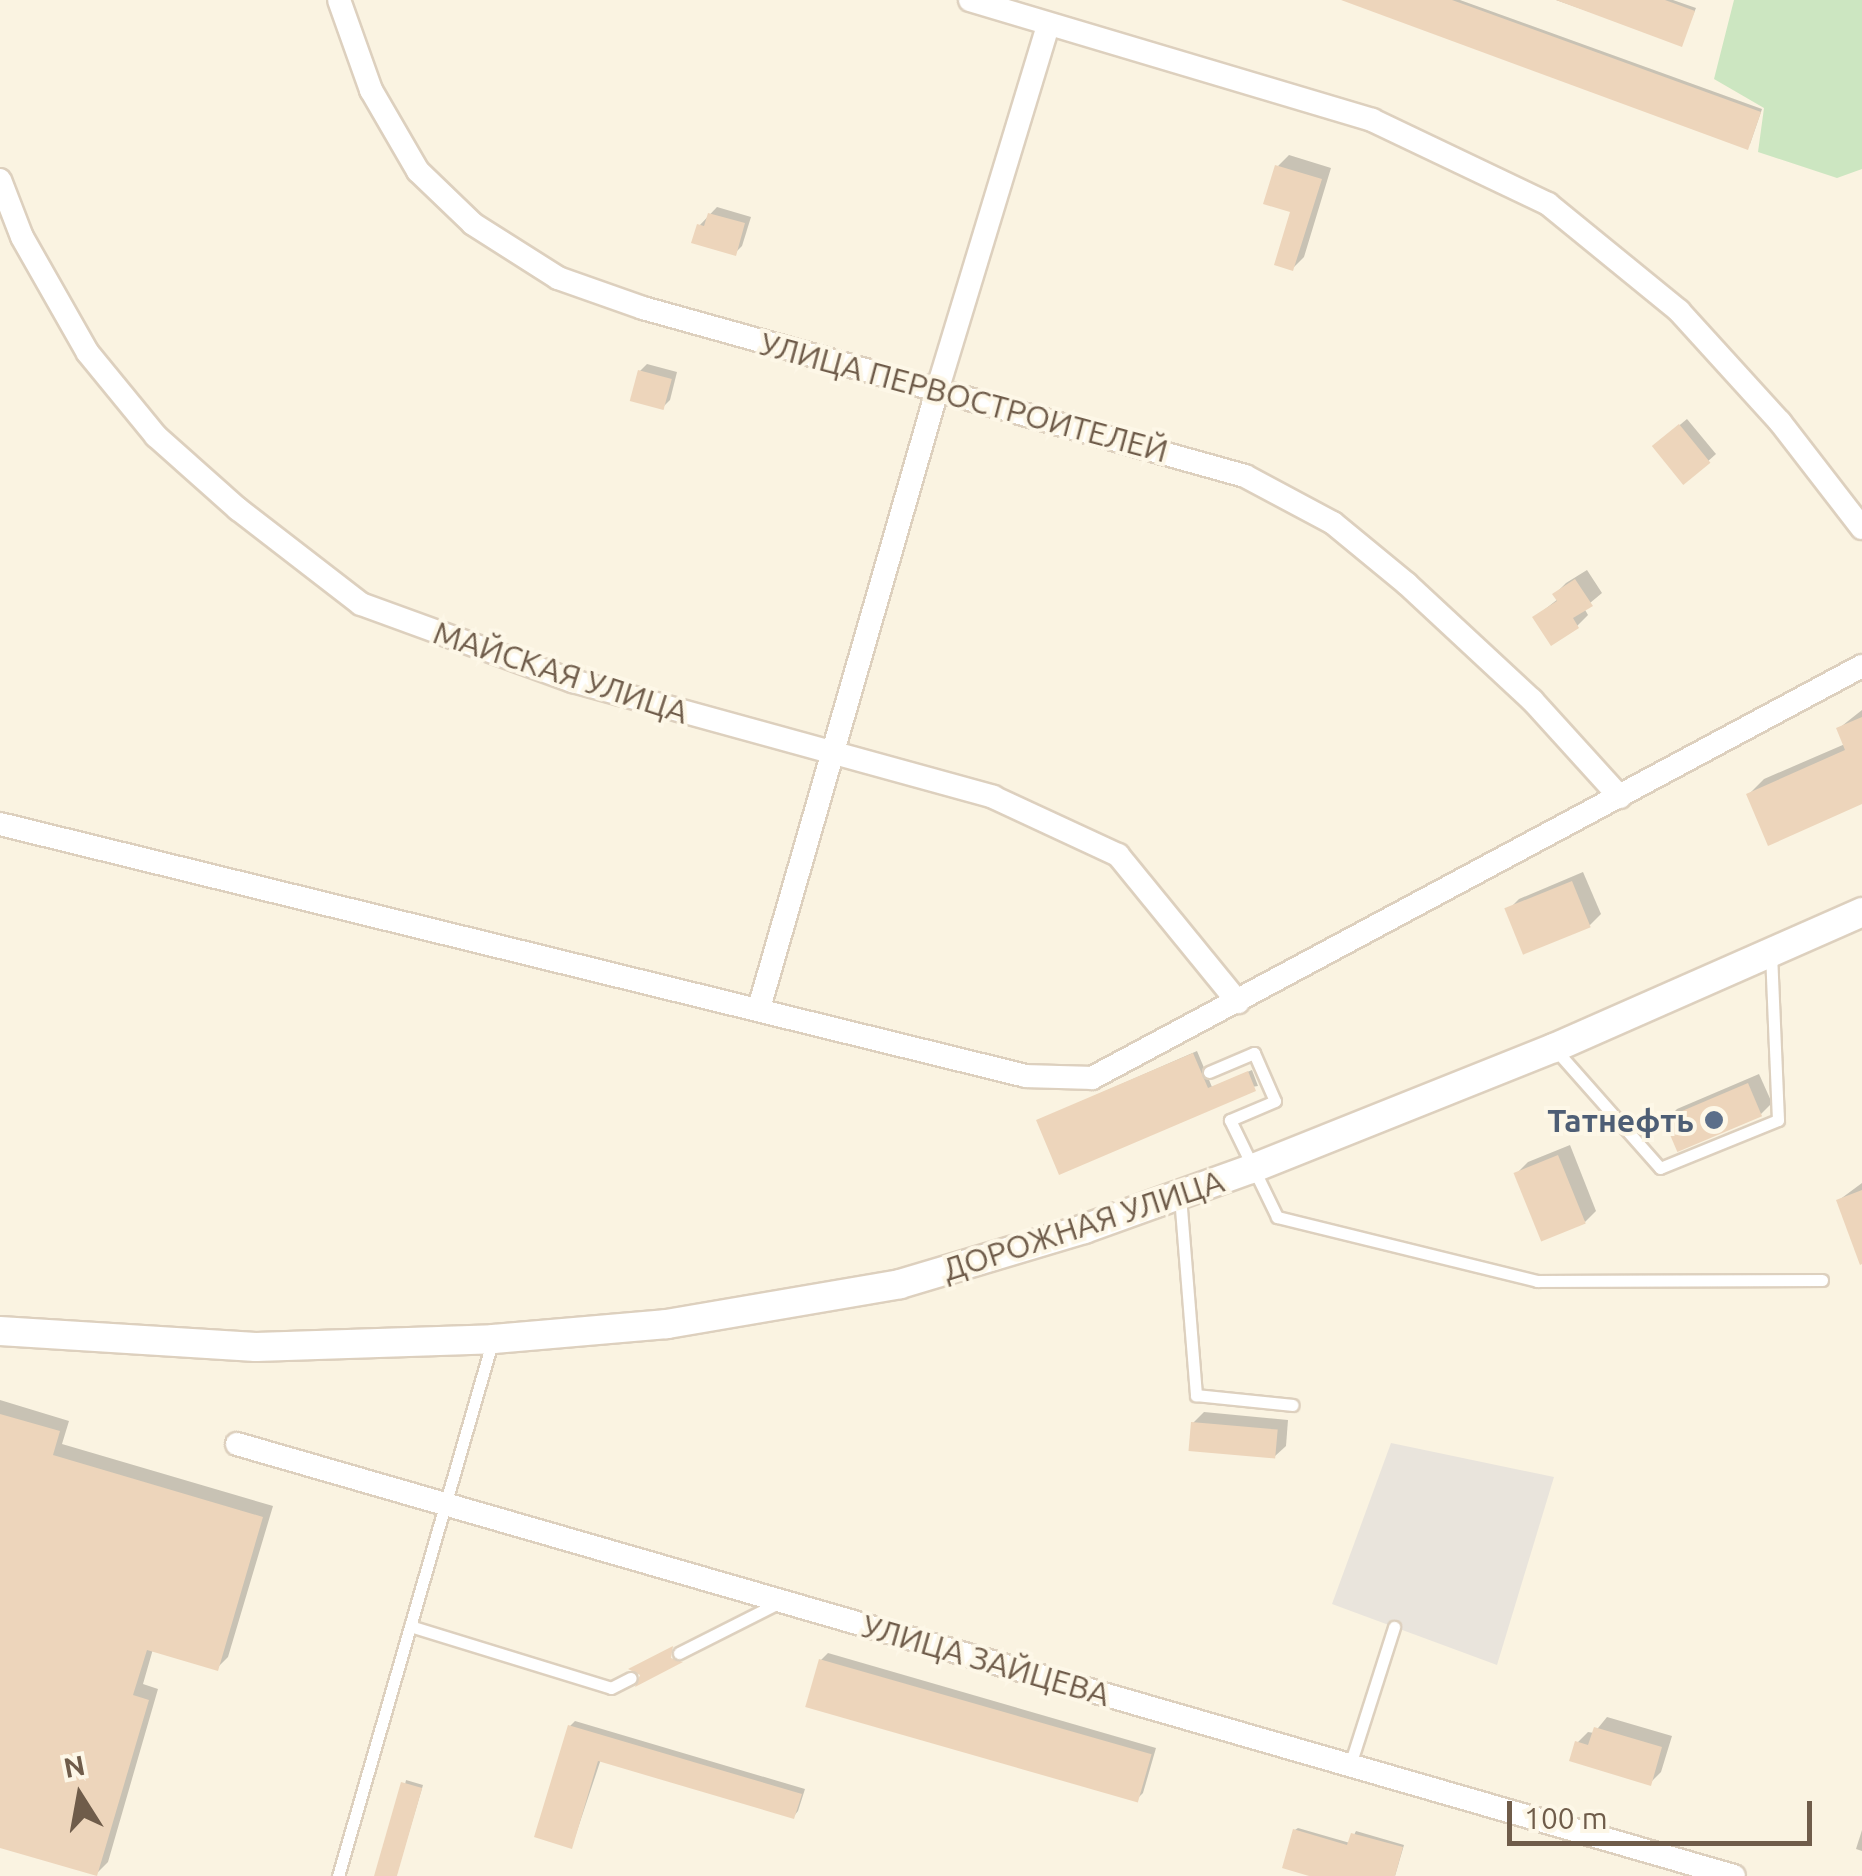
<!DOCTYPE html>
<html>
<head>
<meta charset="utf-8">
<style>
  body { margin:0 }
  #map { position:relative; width:1862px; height:1876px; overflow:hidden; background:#faf3e1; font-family:Ubuntu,sans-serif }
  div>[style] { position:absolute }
  .industrial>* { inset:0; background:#e9e4dc }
  .green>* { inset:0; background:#cce6c1 }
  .shadow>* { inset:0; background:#0003 }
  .building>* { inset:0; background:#edd5bb; transform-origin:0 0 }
  .roads { filter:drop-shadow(2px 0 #ddd0be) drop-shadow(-2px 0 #ddd0be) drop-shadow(0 2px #ddd0be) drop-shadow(0 -2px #ddd0be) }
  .service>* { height:11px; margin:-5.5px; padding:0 5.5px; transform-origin:5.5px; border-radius:5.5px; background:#fff }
  .minor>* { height:22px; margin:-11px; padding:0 11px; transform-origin:11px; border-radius:11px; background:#fff }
  .tertiary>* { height:28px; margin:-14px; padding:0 14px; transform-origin:14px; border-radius:14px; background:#fff }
  .dots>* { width:28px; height:28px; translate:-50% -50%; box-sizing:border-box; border:5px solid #fdf7e7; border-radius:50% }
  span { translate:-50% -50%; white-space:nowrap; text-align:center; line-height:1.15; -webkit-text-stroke:8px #fdf7e7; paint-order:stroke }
  .street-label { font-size:32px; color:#6f5c4a }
  .service-label { font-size:32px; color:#4e5e75; font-weight:700 }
  .right { translate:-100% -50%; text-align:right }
  .north { position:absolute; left:30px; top:1746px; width:100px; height:100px; -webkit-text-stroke:8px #fdf7e7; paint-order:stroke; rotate:349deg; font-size:28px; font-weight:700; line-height:40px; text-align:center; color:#6f5c4a }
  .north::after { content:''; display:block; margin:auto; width:35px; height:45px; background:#6f5c4a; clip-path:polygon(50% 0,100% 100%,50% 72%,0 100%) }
  .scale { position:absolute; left:1507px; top:1801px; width:305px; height:45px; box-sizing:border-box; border:5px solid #6f5c4a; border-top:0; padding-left:12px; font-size:30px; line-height:35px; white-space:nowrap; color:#6f5c4a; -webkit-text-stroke:8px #fdf7e7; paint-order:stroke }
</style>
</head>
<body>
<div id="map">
  <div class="industrial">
    <div style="clip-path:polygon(1391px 1443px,1554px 1477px,1497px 1665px,1332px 1604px)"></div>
  </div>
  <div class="green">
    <div style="clip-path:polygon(1734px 0,1862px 0,1862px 169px,1837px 178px,1758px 152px,1764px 108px,1714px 79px)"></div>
  </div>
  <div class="shadow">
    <div style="clip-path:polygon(1355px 0,1460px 0,1762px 109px,1750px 144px)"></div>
    <div style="clip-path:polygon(1556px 0,1673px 0,1696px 8px,1681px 44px)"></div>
    <div style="clip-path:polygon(1289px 155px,1331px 168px,1304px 257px,1293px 268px,1293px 211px,1278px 166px)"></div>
    <div style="clip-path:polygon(717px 207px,751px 217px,742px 246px,735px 253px,699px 226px)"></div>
    <div style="clip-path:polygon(647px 364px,677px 372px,670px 400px,663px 407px,640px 371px)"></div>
    <div style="clip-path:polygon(1687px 419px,1716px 454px,1686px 481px,1663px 439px)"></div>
    <div style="clip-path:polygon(1587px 570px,1602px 593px,1584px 608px,1588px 615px,1577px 626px,1535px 617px,1558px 599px,1555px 594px,1566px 583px)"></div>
    <div style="clip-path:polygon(1862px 710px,1862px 802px,1749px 794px,1764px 779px,1845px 744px,1838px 729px)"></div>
    <div style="clip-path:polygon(1583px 872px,1601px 914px,1590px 925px,1508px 910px,1519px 899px)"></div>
    <div style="clip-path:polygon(1197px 1051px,1212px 1087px,1252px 1070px,1258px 1086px,1039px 1120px)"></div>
    <div style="clip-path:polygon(1759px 1074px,1772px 1103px,1761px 1114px,1666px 1120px,1677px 1109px)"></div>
    <div style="clip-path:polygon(1570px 1145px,1596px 1211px,1585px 1222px,1517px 1173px,1528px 1162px)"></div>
    <div style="clip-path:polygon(1862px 1183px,1862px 1262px,1839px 1200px)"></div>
    <div style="clip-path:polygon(0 1400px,69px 1421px,62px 1444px,273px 1506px,228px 1657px,217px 1668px,153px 1649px,143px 1684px,158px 1689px,108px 1862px,97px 1873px,0 1845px)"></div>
    <div style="clip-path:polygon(1204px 1412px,1288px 1420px,1286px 1446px,1274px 1457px,1193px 1423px)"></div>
    <div style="clip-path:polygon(828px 1653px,1156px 1748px,1143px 1793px,1136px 1800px,821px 1660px)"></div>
    <div style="clip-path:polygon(1607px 1717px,1672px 1736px,1661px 1772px,1650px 1783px,1577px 1743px,1588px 1732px,1594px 1733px)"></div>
    <div style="clip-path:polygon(575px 1721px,805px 1789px,798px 1811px,794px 1816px,601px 1759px,572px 1846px,570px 1726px)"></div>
    <div style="clip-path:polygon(406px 1780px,423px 1785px,396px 1876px,385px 1876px)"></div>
    <div style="clip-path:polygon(1298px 1828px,1350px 1843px,1356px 1831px,1404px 1845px,1395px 1876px,1318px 1876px,1295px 1830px)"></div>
    <div style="clip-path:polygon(1862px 1830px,1862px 1851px,1856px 1849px)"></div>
  </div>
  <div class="building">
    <div style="clip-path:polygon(1341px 0,1452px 0,1761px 112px,1748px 150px)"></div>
    <div style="clip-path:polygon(1556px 0,1665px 0,1695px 11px,1682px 47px)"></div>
    <div style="clip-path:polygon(1275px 165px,1322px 179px,1293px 271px,1274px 265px,1290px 212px,1263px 204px)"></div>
    <div style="clip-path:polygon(708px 213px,745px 223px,736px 256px,691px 243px,697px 224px,704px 226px)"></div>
    <div style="left:638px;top:370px;width:35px;height:32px;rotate:15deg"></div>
    <div style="left:1679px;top:424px;width:50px;height:35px;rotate:51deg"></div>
    <div style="clip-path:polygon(1575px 579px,1593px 606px,1573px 618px,1579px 628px,1551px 646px,1532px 617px,1557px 601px,1552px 594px)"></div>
    <div style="clip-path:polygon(1862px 717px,1862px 804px,1768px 846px,1746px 794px,1845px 750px,1836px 728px)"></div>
    <div style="left:1572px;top:881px;width:50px;height:73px;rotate:68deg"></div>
    <div style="clip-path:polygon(1193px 1053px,1208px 1088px,1248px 1071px,1256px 1091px,1059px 1175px,1036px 1120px)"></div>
    <div style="left:1748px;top:1083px;width:36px;height:92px;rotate:67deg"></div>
    <div style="left:1558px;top:1155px;width:74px;height:48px;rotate:68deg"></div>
    <div style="clip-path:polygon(1862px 1190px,1862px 1264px,1860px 1265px,1836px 1200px)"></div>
    <div style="clip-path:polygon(0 1414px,60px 1431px,53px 1455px,263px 1517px,218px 1671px,147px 1650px,133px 1695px,149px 1700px,97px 1876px,0 1848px)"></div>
    <div style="left:1191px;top:1422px;width:87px;height:29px;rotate:5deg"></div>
    <div style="clip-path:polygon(673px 1646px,671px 1658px,683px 1662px,635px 1687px,640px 1675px,628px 1669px)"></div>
    <div style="left:819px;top:1659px;width:346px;height:50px;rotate:16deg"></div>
    <div style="clip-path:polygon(568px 1725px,802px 1794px,794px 1819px,598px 1761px,572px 1849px,534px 1837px)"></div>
    <div style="clip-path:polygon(1594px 1727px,1662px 1747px,1651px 1786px,1569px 1761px,1575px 1741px,1588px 1745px)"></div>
    <div style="left:401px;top:1782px;width:22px;height:98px;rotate:16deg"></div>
    <div style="clip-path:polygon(1293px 1829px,1347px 1845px,1351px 1833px,1403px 1847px,1395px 1876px,1309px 1876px,1282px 1868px)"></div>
  </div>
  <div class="roads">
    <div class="service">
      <div style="left:1554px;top:1048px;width:160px;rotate:48.5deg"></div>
      <div style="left:1660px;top:1168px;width:127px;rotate:-22.1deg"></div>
      <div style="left:1778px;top:1120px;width:168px;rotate:-92.4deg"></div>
      <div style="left:1209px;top:1072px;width:49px;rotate:-22.9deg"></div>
      <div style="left:1254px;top:1053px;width:52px;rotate:66.4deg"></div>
      <div style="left:1275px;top:1101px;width:49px;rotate:157.1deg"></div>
      <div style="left:1230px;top:1120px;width:108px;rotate:64.1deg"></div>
      <div style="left:1277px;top:1217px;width:268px;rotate:13.8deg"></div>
      <div style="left:1537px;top:1281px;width:285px;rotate:-0.2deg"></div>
      <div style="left:1180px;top:1196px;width:200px;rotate:85.4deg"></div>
      <div style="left:1196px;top:1395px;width:97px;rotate:5.9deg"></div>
      <div style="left:410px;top:1626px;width:210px;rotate:17.1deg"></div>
      <div style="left:611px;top:1688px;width:22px;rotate:-27deg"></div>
      <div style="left:679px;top:1653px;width:111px;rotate:-26.8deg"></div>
      <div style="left:1350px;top:1765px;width:145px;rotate:-72.3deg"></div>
      <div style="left:338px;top:1876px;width:559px;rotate:-73.9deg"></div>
    </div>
    <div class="minor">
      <div style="left:339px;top:0;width:96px;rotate:70.4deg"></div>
      <div style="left:371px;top:90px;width:94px;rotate:59.9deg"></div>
      <div style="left:418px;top:171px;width:76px;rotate:43.9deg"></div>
      <div style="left:473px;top:224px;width:101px;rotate:32.4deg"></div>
      <div style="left:558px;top:278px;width:90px;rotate:19.4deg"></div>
      <div style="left:643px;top:308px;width:625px;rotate:15.59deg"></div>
      <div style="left:1245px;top:476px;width:100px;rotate:28.1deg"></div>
      <div style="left:1333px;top:523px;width:96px;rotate:39.5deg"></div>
      <div style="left:1407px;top:584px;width:171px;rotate:42.9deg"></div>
      <div style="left:1532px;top:700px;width:131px;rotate:47.8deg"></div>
      <div style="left:970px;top:0;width:420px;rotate:16.6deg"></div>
      <div style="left:1372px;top:120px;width:195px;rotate:25.5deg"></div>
      <div style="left:1548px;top:204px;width:169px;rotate:39.2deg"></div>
      <div style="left:1679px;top:311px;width:150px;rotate:47.7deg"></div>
      <div style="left:1780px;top:422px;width:134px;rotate:52.3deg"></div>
      <div style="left:0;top:180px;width:61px;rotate:68.9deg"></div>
      <div style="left:22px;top:237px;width:133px;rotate:60.4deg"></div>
      <div style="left:88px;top:353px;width:107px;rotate:50.7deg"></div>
      <div style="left:156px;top:436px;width:110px;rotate:41.7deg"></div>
      <div style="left:238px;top:509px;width:155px;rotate:37.7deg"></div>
      <div style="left:361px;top:604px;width:226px;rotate:20deg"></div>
      <div style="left:573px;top:681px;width:436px;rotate:15.4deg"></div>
      <div style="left:993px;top:797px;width:138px;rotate:24.9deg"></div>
      <div style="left:1118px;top:855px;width:190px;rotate:50.8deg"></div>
      <div style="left:0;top:824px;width:1056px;rotate:13.8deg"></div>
      <div style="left:1026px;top:1076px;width:66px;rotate:1.7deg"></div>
      <div style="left:1092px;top:1078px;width:873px;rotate:-28.15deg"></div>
      <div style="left:759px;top:1008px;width:642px;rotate:-73.91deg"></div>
      <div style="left:937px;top:391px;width:382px;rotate:-73.1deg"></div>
      <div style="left:237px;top:1444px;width:1558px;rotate:16.1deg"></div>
    </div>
    <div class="tertiary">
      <div style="left:0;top:1331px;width:256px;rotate:3.6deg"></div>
      <div style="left:256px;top:1347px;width:237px;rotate:-1.9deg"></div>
      <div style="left:493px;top:1339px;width:175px;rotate:-4.9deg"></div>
      <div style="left:667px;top:1324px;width:236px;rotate:-9.7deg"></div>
      <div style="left:900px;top:1284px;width:192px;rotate:-16.6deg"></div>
      <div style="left:1084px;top:1229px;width:177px;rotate:-19.8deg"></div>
      <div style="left:1251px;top:1169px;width:326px;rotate:-21.8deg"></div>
      <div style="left:1554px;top:1048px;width:337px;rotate:-23.8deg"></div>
    </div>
  </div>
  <div class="dots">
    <div style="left:1714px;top:1120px;background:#5c6f8a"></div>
  </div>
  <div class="street-label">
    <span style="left:964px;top:397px;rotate:15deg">УЛИЦА ПЕРВОСТРОИТЕЛЕЙ</span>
    <span style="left:561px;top:672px;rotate:18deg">МАЙСКАЯ УЛИЦА</span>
    <span style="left:1083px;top:1225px;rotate:-18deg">ДОРОЖНАЯ УЛИЦА</span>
    <span style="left:986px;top:1660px;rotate:16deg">УЛИЦА ЗАЙЦЕВА</span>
  </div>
  <div class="service-label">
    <span class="right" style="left:1694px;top:1120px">Татнефть</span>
  </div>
  <div class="north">N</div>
  <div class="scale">100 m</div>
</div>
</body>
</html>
